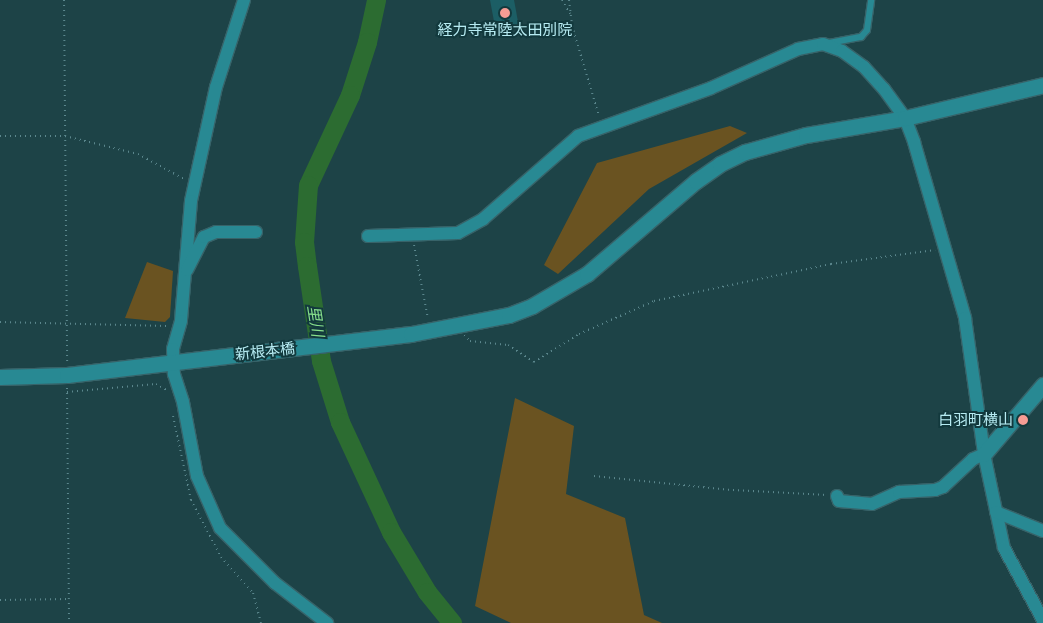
<!DOCTYPE html>
<html>
<head>
<meta charset="utf-8">
<style>
  body { margin:0 }
  #map { position:relative; width:1043px; height:623px; overflow:hidden; background:#1d4347; font-family:"Space Grotesk","Noto Sans JP",sans-serif }
  div>[style] { position:absolute }
  .green>* { inset:0; background:#6a5321 }
  .river>* { height:19px; margin:-9.5px; padding:0 9.5px; transform-origin:9.5px; border-radius:9.5px; background:#2c6c31 }
  .building>* { inset:0; background:#1c5e65 }
  .path>* { height:2px; margin-top:-1px; transform-origin:0; background:repeating-linear-gradient(90deg,#5b878d 0 1px,transparent 0 5px) }
  .roads { filter:drop-shadow(1px 0 #376369) drop-shadow(-1px 0 #376369) drop-shadow(0 1px #376369) drop-shadow(0 -1px #376369) }
  .service>* { height:6px; margin:-3px; padding:0 3px; transform-origin:3px; border-radius:3px; background:#288993 }
  .minor>* { height:12px; margin:-6px; padding:0 6px; transform-origin:6px; border-radius:6px; background:#288993 }
  .tertiary>* { height:15px; margin:-7.5px; padding:0 7.5px; transform-origin:7.5px; border-radius:7.5px; background:#288993 }
  .dots>* { width:14px; height:14px; translate:-50% -50%; box-sizing:border-box; border:2px solid #12393d; border-radius:50% }
  span { translate:-50% -50%; white-space:nowrap; text-align:center; line-height:1.15; -webkit-text-stroke:4px #12393d; paint-order:stroke }
  .poi-label { font-size:15px; color:#b6ebf2 }
  .right { translate:-100% -50%; text-align:right }
  .street-label { font-size:15px; color:#b6ebf2 }
  .water-label { font-size:16px; color:#88df8c; font-style:italic }
</style>
</head>
<body>
<div id="map">
  <div class="green">
    <div style="clip-path:polygon(730px 126px,747px 133px,649px 189px,558px 274px,544px 265px,597px 163px)"></div>
    <div style="clip-path:polygon(147px 262px,173px 271px,170px 317px,165px 322px,125px 318px)"></div>
    <div style="clip-path:polygon(515px 398px,574px 426px,566px 494px,625px 518px,644px 615px,662px 623px,511px 623px,475px 606px)"></div>
  </div>
  <div class="river">
    <div style="left:376px;top:0;width:43px;rotate:102.1deg"></div>
    <div style="left:367px;top:42px;width:56px;rotate:107.8deg"></div>
    <div style="left:350px;top:95px;width:99px;rotate:115deg"></div>
    <div style="left:308px;top:185px;width:57px;rotate:94deg"></div>
    <div style="left:304px;top:242px;width:24px;rotate:83deg"></div>
    <div style="left:307px;top:266px;width:96px;rotate:81.6deg"></div>
    <div style="left:321px;top:361px;width:64px;rotate:72.7deg"></div>
    <div style="left:340px;top:422px;width:121px;rotate:65.1deg"></div>
    <div style="left:391px;top:532px;width:70px;rotate:59deg"></div>
    <div style="left:427px;top:592px;width:40px;rotate:51deg"></div>
  </div>
  <div class="building">
    <div style="clip-path:polygon(490px 0,514px 0,519px 27px,496px 32px)"></div>
  </div>
  <div class="path">
    <div style="left:64px;top:0;width:363px;rotate:89.5deg"></div>
    <div style="left:562px;top:0;width:16px;rotate:60deg"></div>
    <div style="left:569px;top:0;width:26px;rotate:83deg"></div>
    <div style="left:572px;top:26px;width:94px;rotate:73.3deg"></div>
    <div style="left:0;top:136px;width:65px"></div>
    <div style="left:65px;top:136px;width:75px;rotate:13.9deg"></div>
    <div style="left:138px;top:154px;width:52px;rotate:28.5deg"></div>
    <div style="left:414px;top:245px;width:75px;rotate:79.3deg"></div>
    <div style="left:0;top:322px;width:167px;rotate:1.4deg"></div>
    <div style="left:464px;top:335px;width:8px;rotate:45deg"></div>
    <div style="left:470px;top:341px;width:38px;rotate:6deg"></div>
    <div style="left:508px;top:345px;width:31px;rotate:33deg"></div>
    <div style="left:534px;top:362px;width:53px;rotate:-31.9deg"></div>
    <div style="left:579px;top:334px;width:82px;rotate:-23.7deg"></div>
    <div style="left:654px;top:301px;width:181px;rotate:-11.8deg"></div>
    <div style="left:831px;top:264px;width:105px;rotate:-7.7deg"></div>
    <div style="left:67px;top:388px;width:235px;rotate:89.5deg"></div>
    <div style="left:67px;top:392px;width:89px;rotate:-5.1deg"></div>
    <div style="left:156px;top:384px;width:13px;rotate:29deg"></div>
    <div style="left:173px;top:416px;width:86px;rotate:77.9deg"></div>
    <div style="left:191px;top:500px;width:64px;rotate:62.2deg"></div>
    <div style="left:221px;top:557px;width:48px;rotate:48.4deg"></div>
    <div style="left:253px;top:593px;width:31px;rotate:75deg"></div>
    <div style="left:594px;top:476px;width:140px;rotate:5.8deg"></div>
    <div style="left:733px;top:490px;width:94px;rotate:3deg"></div>
    <div style="left:0;top:600px;width:69px;rotate:-0.8deg"></div>
  </div>
  <div class="roads">
    <div class="service">
      <div style="left:829px;top:43px;width:33px;rotate:-11deg"></div>
      <div style="left:861px;top:37px;width:9px;rotate:-49deg"></div>
      <div style="left:867px;top:30px;width:30px;rotate:-82deg"></div>
    </div>
    <div class="minor">
      <div style="left:244px;top:0;width:91px;rotate:107.8deg"></div>
      <div style="left:216px;top:87px;width:117px;rotate:102.4deg"></div>
      <div style="left:191px;top:201px;width:120px;rotate:94.8deg"></div>
      <div style="left:181px;top:321px;width:29px;rotate:106deg"></div>
      <div style="left:173px;top:349px;width:25px;rotate:88deg"></div>
      <div style="left:174px;top:374px;width:29px;rotate:72deg"></div>
      <div style="left:183px;top:402px;width:75px;rotate:79.3deg"></div>
      <div style="left:197px;top:476px;width:57px;rotate:66.1deg"></div>
      <div style="left:220px;top:528px;width:78px;rotate:45deg"></div>
      <div style="left:275px;top:583px;width:66px;rotate:37.6deg"></div>
      <div style="left:368px;top:236px;width:90px;rotate:-1.9deg"></div>
      <div style="left:458px;top:233px;width:29px;rotate:-29deg"></div>
      <div style="left:483px;top:219px;width:126px;rotate:-41.1deg"></div>
      <div style="left:578px;top:136px;width:141px;rotate:-19.8deg"></div>
      <div style="left:711px;top:88px;width:95px;rotate:-24.1deg"></div>
      <div style="left:798px;top:49px;width:25px;rotate:-11deg"></div>
      <div style="left:823px;top:44px;width:20px;rotate:20deg"></div>
      <div style="left:842px;top:51px;width:27px;rotate:36deg"></div>
      <div style="left:864px;top:67px;width:30px;rotate:48deg"></div>
      <div style="left:884px;top:89px;width:36px;rotate:54deg"></div>
      <div style="left:905px;top:118px;width:26px;rotate:69deg"></div>
      <div style="left:914px;top:142px;width:183px;rotate:73.8deg"></div>
      <div style="left:965px;top:318px;width:137px;rotate:82deg"></div>
      <div style="left:984px;top:454px;width:96px;rotate:78deg"></div>
      <div style="left:1004px;top:548px;width:82px;rotate:61.6deg"></div>
      <div style="left:187px;top:270px;width:37px;rotate:-63deg"></div>
      <div style="left:204px;top:237px;width:13px;rotate:-23deg"></div>
      <div style="left:216px;top:232px;width:40px"></div>
      <div style="left:837px;top:496px;width:5px;rotate:68deg"></div>
      <div style="left:839px;top:501px;width:33px;rotate:5deg"></div>
      <div style="left:872px;top:504px;width:30px;rotate:-24deg"></div>
      <div style="left:899px;top:492px;width:36px;rotate:-3deg"></div>
      <div style="left:935px;top:490px;width:9px;rotate:-21deg"></div>
      <div style="left:943px;top:487px;width:41px;rotate:-43deg"></div>
      <div style="left:973px;top:459px;width:12px;rotate:-24deg"></div>
      <div style="left:996px;top:512px;width:51px;rotate:22deg"></div>
    </div>
    <div class="tertiary">
      <div style="left:0;top:377px;width:67px;rotate:-1.7deg"></div>
      <div style="left:67px;top:375px;width:346px;rotate:-6.8deg"></div>
      <div style="left:411px;top:334px;width:100px;rotate:-11deg"></div>
      <div style="left:509px;top:315px;width:25px;rotate:-21deg"></div>
      <div style="left:532px;top:306px;width:64px;rotate:-30.2deg"></div>
      <div style="left:587px;top:274px;width:143px;rotate:-40.5deg"></div>
      <div style="left:696px;top:181px;width:29px;rotate:-35deg"></div>
      <div style="left:720px;top:164px;width:28px;rotate:-26deg"></div>
      <div style="left:745px;top:152px;width:63px;rotate:-15.6deg"></div>
      <div style="left:806px;top:135px;width:100px;rotate:-9.7deg"></div>
      <div style="left:905px;top:118px;width:142px;rotate:-13.4deg"></div>
      <div style="left:984px;top:454px;width:91px;rotate:-49.5deg"></div>
    </div>
  </div>
  <div class="dots">
    <div style="left:505px;top:13px;background:#f59c94"></div>
    <div style="left:1023px;top:420px;background:#f59c94"></div>
  </div>
  <div class="poi-label">
    <span style="left:505px;top:30px">経力寺常陸太田別院</span>
    <span class="right" style="left:1013px;top:420px">白羽町横山</span>
  </div>
  <div class="street-label">
    <span style="left:265px;top:351px;rotate:-6deg">新根本橋</span>
  </div>
  <div class="water-label">
    <span style="left:315px;top:321px;rotate:81deg">里川</span>
  </div>
</div>
</body>
</html>
